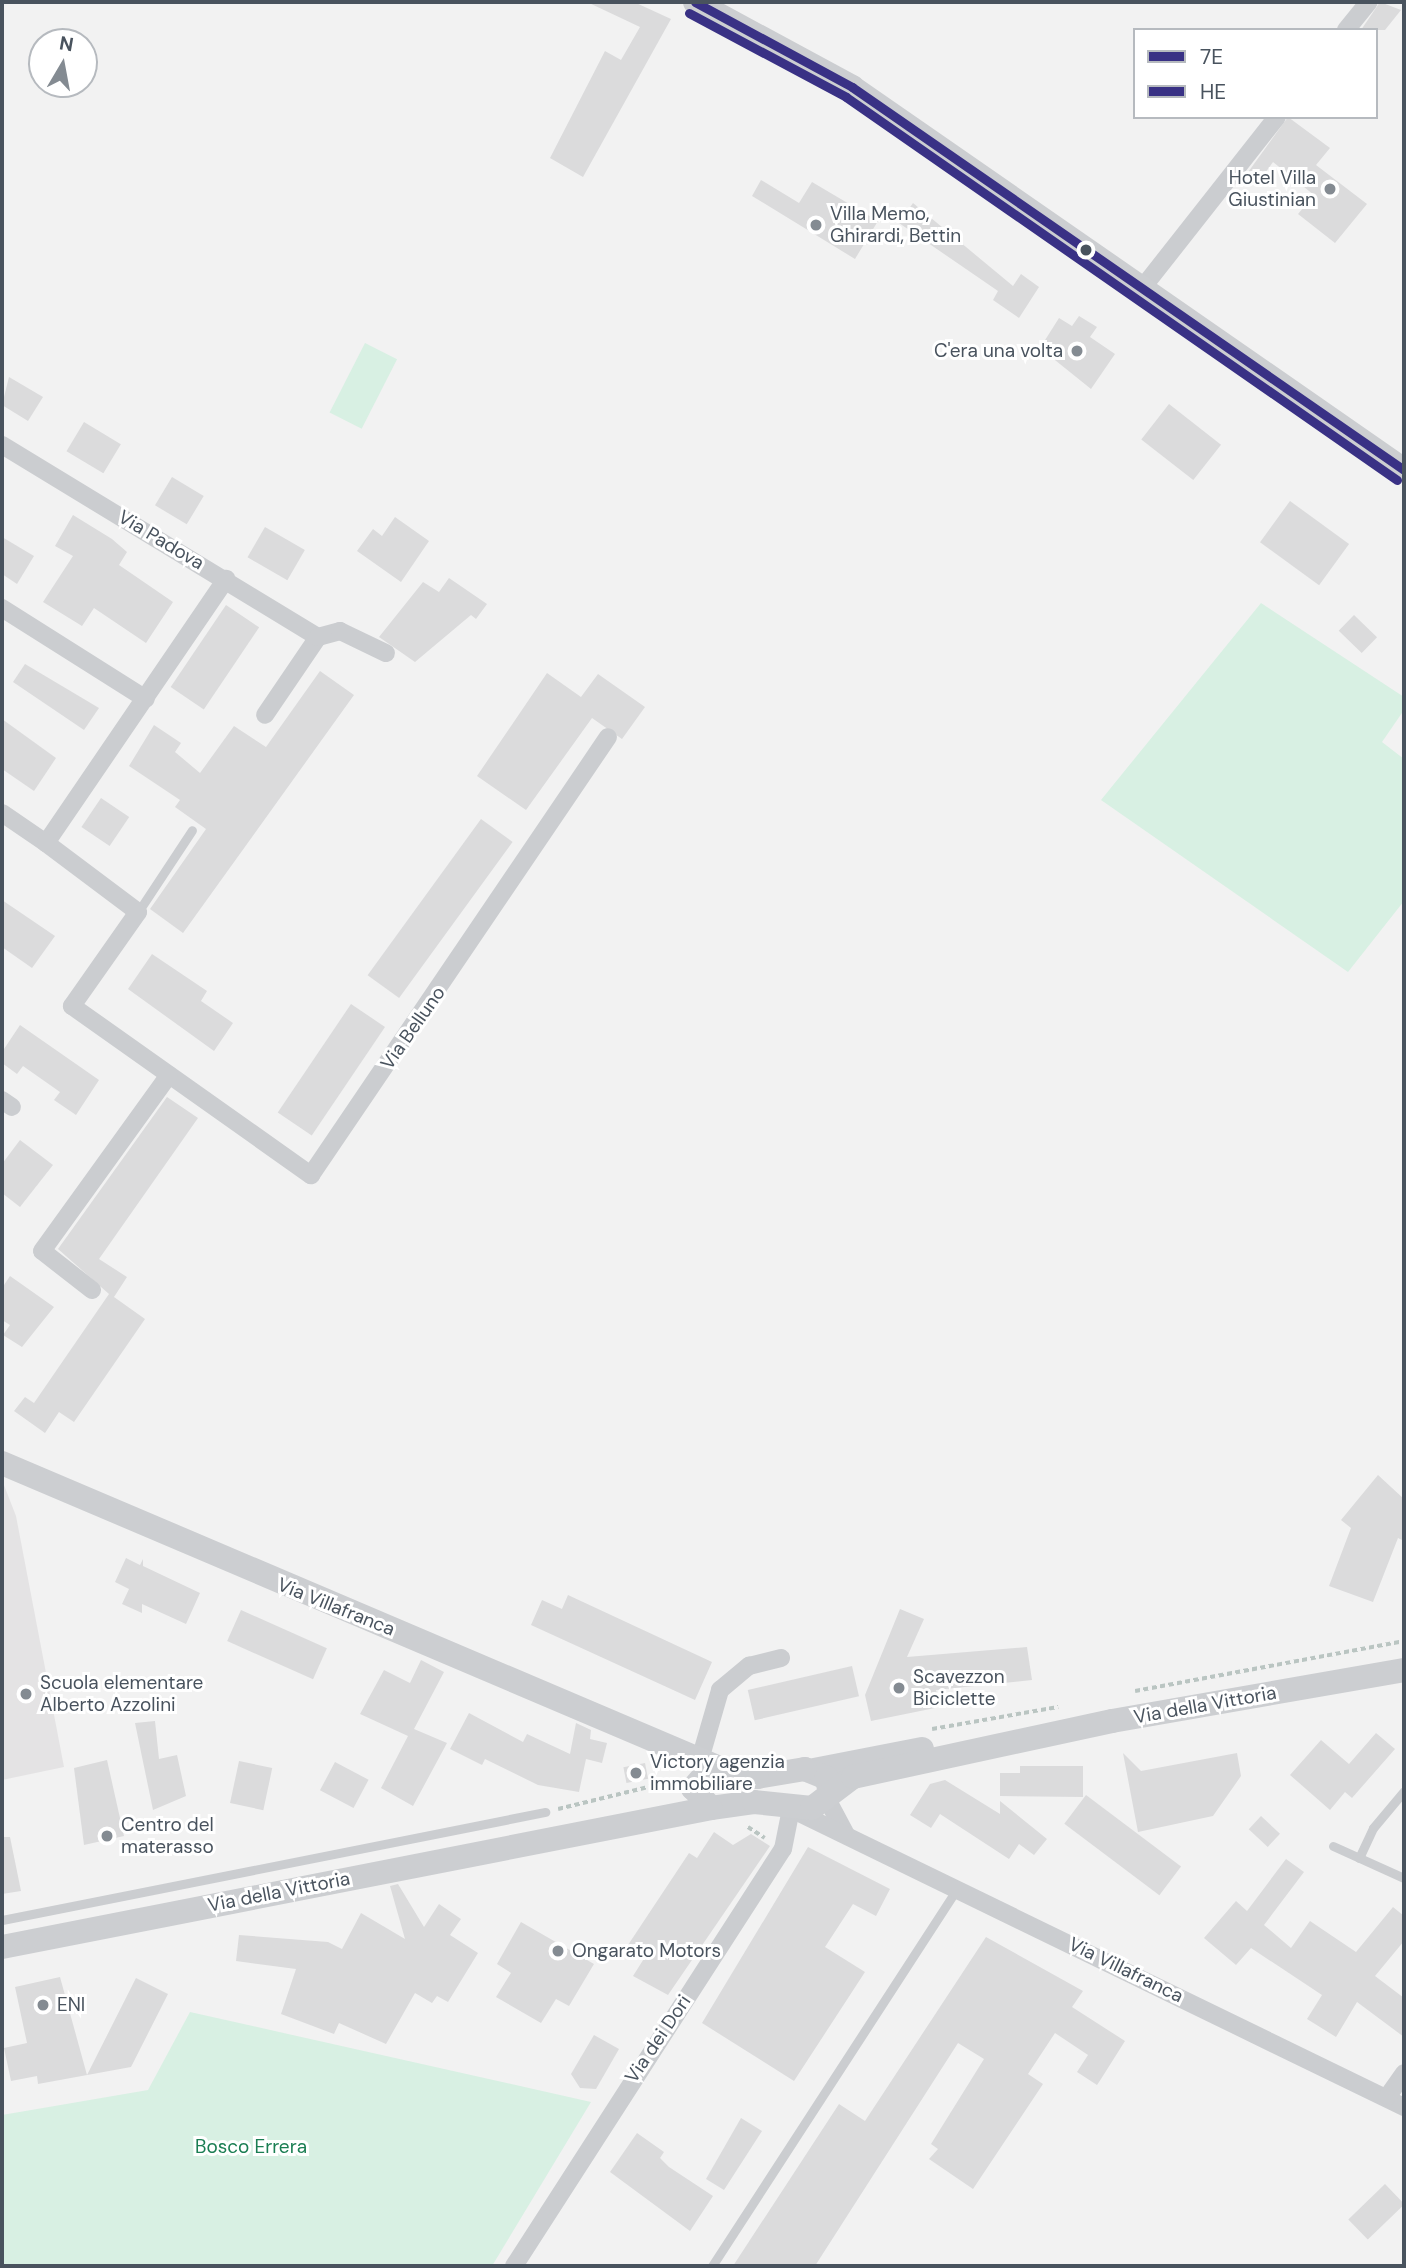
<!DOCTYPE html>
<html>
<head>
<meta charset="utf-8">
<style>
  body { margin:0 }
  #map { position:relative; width:1406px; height:2268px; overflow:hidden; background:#f2f2f2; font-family:"DM Sans",sans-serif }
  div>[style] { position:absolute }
  .education>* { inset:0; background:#e4e3e4 }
  .green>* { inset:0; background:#d8f0e3; transform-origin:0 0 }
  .building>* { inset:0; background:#dbdbdc; transform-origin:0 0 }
  .path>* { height:3.5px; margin-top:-1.75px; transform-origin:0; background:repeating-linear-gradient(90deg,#bac5c2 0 5px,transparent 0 8.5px) }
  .lane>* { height:9px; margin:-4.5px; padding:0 4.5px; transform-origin:4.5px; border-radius:4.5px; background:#cbcdd0 }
  .street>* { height:18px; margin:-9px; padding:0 9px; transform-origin:9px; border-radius:9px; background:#cbcdd0 }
  .secondary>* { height:24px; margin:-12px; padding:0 12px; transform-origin:12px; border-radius:12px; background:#ccced1 }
  .bus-1>* { height:9px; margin:-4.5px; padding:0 4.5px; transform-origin:4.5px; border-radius:4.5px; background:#393185 }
  .bus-2>* { height:9px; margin:-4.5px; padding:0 4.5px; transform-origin:4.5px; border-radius:4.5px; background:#393185 }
  .dots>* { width:19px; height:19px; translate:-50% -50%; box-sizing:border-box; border:4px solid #fff; border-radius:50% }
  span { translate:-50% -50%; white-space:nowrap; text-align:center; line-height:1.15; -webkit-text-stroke:6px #fff; paint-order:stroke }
  .poi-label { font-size:19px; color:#49535e }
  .right { translate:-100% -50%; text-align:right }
  .left { translate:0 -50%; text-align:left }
  .street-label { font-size:19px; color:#49535e }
  .park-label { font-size:19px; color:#1b7e53 }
  .frame { position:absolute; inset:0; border:4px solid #49535e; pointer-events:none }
  .legend { position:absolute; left:1133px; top:28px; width:245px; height:91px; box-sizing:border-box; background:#fff; border:2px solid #b6babf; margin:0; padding:9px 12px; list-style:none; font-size:21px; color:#49535e }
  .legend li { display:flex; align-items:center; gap:14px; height:35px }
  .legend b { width:35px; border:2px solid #b6babf }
  .north { position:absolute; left:28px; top:28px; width:70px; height:70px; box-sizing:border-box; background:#fff; border:2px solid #b6babf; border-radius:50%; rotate:10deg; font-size:19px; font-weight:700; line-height:28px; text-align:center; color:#49535e }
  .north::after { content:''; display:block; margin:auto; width:24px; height:32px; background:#848b92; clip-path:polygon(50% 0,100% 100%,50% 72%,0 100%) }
</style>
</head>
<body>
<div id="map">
  <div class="education">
    <div style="clip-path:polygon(2px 1480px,16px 1516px,64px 1767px,2px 1780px)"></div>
  </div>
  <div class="green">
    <div style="left:365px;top:343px;width:36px;height:78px;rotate:27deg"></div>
    <div style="clip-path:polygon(1261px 603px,1404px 697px,1404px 710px,1382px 742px,1404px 759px,1404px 901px,1348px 972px,1101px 800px)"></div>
    <div style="clip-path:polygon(190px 2012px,591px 2102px,492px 2266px,2px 2266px,2px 2115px,148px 2090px)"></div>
  </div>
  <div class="building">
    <div style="clip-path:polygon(587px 2px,634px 2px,671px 19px,583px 177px,550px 158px,605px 51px,621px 60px,640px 27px)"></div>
    <div style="clip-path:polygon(1380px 2px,1401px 10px,1385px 30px,1361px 30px)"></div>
    <div style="clip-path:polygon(1288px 117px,1330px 148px,1316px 165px,1367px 204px,1335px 243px,1298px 214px,1314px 195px,1273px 162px,1257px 184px,1246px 175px)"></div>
    <div style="clip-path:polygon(761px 180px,799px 203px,812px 182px,878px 221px,855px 259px,752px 196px)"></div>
    <div style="clip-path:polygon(913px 203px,1013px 286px,1021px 274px,1039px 287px,1019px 318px,993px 300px,998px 291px,899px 223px)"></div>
    <div style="clip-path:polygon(1079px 316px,1097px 327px,1090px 337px,1115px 354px,1091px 389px,1040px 348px,1059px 318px,1072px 326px)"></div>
    <div style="clip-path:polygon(9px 377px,43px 397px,28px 421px,2px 405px)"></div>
    <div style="left:1169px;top:404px;width:66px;height:45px;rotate:38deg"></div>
    <div style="left:84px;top:422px;width:43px;height:34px;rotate:31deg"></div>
    <div style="left:172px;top:477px;width:37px;height:33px;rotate:31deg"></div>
    <div style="left:1290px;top:501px;width:73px;height:51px;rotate:36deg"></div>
    <div style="clip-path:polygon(73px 515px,112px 539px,127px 552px,119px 565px,173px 602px,146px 643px,94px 608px,82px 626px,43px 602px,73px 556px,55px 546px)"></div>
    <div style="clip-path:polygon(395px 517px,429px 541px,401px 582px,357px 551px,373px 529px,382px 536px)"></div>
    <div style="left:265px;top:527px;width:46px;height:35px;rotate:30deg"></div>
    <div style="clip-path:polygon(2px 537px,34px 556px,17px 584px,2px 574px)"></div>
    <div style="clip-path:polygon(449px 578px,487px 604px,476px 619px,471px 615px,415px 662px,379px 637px,423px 582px,439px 592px)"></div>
    <div style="left:226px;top:605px;width:40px;height:99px;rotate:34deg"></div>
    <div style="left:1354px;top:615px;width:32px;height:22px;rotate:44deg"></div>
    <div style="clip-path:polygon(25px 664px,99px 708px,84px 730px,13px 682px)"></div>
    <div style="clip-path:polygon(320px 671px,354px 695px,183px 933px,150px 909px,206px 829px,175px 807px,180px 800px,129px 766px,154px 725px,181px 743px,175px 752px,200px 773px,234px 726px,266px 747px)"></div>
    <div style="clip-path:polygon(547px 673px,581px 697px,598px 674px,645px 707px,622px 739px,592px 718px,526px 810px,477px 776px)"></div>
    <div style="clip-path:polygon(2px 719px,56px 758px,34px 791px,2px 769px)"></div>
    <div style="left:101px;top:798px;width:34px;height:35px;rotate:34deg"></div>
    <div style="left:481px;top:819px;width:39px;height:193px;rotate:36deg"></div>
    <div style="clip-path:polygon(2px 900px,55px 936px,32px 968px,2px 947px)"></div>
    <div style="clip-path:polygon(152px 954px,207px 991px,201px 1001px,233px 1023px,214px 1051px,128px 989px)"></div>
    <div style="left:351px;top:1004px;width:41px;height:131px;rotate:34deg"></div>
    <div style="clip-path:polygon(20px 1025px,99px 1080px,76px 1115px,54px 1100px,60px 1092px,23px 1066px,17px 1074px,2px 1063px,2px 1052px)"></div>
    <div style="clip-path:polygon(167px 1097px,198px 1118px,99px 1259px,127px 1277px,114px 1297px,145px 1319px,74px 1422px,59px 1412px,45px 1433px,14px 1411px,25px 1397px,34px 1403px,109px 1294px,58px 1249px)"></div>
    <div style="clip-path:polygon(20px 1140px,53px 1165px,20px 1207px,2px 1193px,2px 1164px)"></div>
    <div style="clip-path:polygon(10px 1276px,54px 1307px,22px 1347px,3px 1335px,10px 1325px,2px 1320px,2px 1288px)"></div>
    <div style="clip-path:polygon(1378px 1475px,1404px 1499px,1404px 1541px,1398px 1538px,1373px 1602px,1329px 1586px,1351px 1528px,1341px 1520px)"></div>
    <div style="clip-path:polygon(126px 1558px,140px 1565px,143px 1559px,143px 1566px,200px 1593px,186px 1624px,142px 1604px,142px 1613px,122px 1604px,129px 1589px,115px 1582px)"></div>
    <div style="clip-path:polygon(568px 1595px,712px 1662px,695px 1700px,531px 1625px,542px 1600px,562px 1609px)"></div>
    <div style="clip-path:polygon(900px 1609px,924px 1619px,907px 1657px,1027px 1647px,1032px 1680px,936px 1690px,940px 1707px,871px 1721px,865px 1695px)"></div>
    <div style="left:241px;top:1610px;width:94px;height:34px;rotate:24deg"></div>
    <div style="clip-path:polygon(421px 1660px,444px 1672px,414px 1729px,447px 1743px,413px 1806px,381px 1788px,408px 1736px,360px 1714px,384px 1670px,410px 1683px)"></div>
    <div style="left:852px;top:1666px;width:31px;height:107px;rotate:77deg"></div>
    <div style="clip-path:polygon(469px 1713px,523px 1742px,527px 1734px,570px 1754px,576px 1723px,591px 1730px,590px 1739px,607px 1743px,602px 1763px,586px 1759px,579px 1792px,538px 1785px,485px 1759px,482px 1765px,450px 1749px)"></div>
    <div style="clip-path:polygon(155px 1721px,159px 1759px,177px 1755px,186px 1796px,153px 1810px,135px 1723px)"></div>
    <div style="clip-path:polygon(1376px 1733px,1395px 1749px,1352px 1798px,1345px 1792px,1330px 1810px,1290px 1775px,1321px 1740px,1349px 1764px)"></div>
    <div style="clip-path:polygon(1123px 1753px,1141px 1771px,1237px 1753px,1241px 1776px,1213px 1816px,1138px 1832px)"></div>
    <div style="clip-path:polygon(107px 1760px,124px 1836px,84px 1845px,74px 1768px)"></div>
    <div style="left:239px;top:1761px;width:34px;height:43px;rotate:12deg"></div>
    <div style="left:335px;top:1762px;width:38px;height:32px;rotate:28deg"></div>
    <div style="left:645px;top:1763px;width:16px;height:22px;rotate:79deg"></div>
    <div style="clip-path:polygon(1020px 1766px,1083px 1766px,1083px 1797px,1000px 1796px,1000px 1773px,1020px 1773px)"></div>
    <div style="clip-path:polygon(945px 1780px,1000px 1814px,1000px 1801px,1047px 1839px,1034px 1855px,1019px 1844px,1009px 1859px,940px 1814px,931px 1828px,910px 1815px,930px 1784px)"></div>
    <div style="left:1086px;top:1795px;width:119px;height:36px;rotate:37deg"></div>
    <div style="left:1261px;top:1816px;width:26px;height:18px;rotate:43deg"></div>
    <div style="clip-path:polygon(714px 1832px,733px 1845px,751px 1834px,770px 1846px,668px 1995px,633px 1976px,645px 1957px,628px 1945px,689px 1853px,697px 1858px)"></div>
    <div style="clip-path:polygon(2px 1837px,10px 1837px,21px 1891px,2px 1894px)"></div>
    <div style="clip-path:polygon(808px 1847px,890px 1889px,876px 1916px,853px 1904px,825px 1947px,865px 1972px,794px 2081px,702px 2023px)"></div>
    <div style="clip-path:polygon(1286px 1859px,1304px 1872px,1264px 1925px,1291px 1948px,1310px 1921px,1356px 1952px,1393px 1907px,1404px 1916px,1404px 1941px,1375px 1976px,1404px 1998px,1404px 2037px,1357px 2002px,1336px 2037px,1307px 2019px,1322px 1995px,1251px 1948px,1236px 1965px,1204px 1938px,1236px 1901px,1247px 1911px)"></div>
    <div style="clip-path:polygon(398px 1884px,424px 1927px,439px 1904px,461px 1919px,450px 1935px,478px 1953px,448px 2002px,437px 1996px,432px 2003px,415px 1993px,386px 2044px,339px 2023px,334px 2034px,281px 2014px,296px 1969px,236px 1961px,239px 1935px,328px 1942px,342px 1949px,361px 1913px,405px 1939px,390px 1886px)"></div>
    <div style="clip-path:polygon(521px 1922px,594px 1964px,569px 2006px,556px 1999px,541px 2023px,496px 1997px,511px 1973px,497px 1964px)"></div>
    <div style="clip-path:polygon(986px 1937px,1083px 1991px,1072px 2007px,1125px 2041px,1101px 2079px,1097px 2085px,1077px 2072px,1088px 2055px,1055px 2033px,1028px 2074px,1043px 2084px,973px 2189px,929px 2159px,938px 2149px,931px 2144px,984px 2059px,958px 2043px,815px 2266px,733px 2266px,839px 2104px,865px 2121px)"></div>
    <div style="clip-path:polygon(60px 1977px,87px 2075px,136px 1978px,168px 1994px,131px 2067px,38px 2084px,37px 2076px,11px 2081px,4px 2048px,27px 2043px,15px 1987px)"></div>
    <div style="clip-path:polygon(594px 2035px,619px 2049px,596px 2089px,580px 2088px,571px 2074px)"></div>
    <div style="clip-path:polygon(741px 2118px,762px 2131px,724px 2190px,706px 2179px)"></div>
    <div style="clip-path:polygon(637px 2133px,664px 2152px,660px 2158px,669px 2167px,713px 2196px,690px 2231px,610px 2172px)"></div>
    <div style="left:1385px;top:2184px;width:28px;height:51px;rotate:46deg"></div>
  </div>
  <div class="path">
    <div style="left:1135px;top:1691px;width:274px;rotate:-10.5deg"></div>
    <div style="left:932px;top:1729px;width:128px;rotate:-9.9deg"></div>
    <div style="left:558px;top:1809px;width:118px;rotate:-13.7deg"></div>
    <div style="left:748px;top:1827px;width:20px;rotate:33deg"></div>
  </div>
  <div class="lane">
    <div style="left:138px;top:912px;width:98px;rotate:-56.6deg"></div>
    <div style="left:1333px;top:1846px;width:78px;rotate:24.3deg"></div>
    <div style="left:1359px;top:1858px;width:33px;rotate:-65deg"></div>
    <div style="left:1373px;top:1828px;width:48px;rotate:-50deg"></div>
    <div style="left:2px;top:1920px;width:554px;rotate:-11.25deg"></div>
    <div style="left:712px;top:2266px;width:450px;rotate:-57deg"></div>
  </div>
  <div class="street">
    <div style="left:1346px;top:30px;width:36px;rotate:-51deg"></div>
    <div style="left:1140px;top:291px;width:221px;rotate:-51.8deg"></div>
    <div style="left:2px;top:445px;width:370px;rotate:31.3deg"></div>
    <div style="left:318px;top:637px;width:94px;rotate:124.2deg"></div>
    <div style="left:2px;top:608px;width:170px;rotate:32.3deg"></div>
    <div style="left:318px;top:637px;width:23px;rotate:-15deg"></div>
    <div style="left:340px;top:631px;width:51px;rotate:25.6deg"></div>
    <div style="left:2px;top:813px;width:53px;rotate:34.3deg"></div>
    <div style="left:46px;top:843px;width:320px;rotate:-55.7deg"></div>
    <div style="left:46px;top:843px;width:115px;rotate:36.9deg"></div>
    <div style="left:138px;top:912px;width:115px;rotate:125.1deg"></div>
    <div style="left:72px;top:1006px;width:293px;rotate:35.3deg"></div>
    <div style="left:311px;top:1175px;width:529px;rotate:-55.86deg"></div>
    <div style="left:2px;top:1100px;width:12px;rotate:35deg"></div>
    <div style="left:92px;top:1290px;width:63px;rotate:-142deg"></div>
    <div style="left:42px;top:1251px;width:217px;rotate:-54.2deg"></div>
    <div style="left:701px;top:1756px;width:69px;rotate:-73.9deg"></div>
    <div style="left:720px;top:1690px;width:38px;rotate:-40deg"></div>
    <div style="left:749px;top:1666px;width:33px;rotate:-14deg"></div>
    <div style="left:827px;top:1799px;width:40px;rotate:62deg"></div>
    <div style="left:791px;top:1809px;width:682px;rotate:25.93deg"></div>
    <div style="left:1388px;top:2096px;width:28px;rotate:-55deg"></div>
    <div style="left:514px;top:2266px;width:496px;rotate:-57.2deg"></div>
    <div style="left:783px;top:1849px;width:41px;rotate:-78.7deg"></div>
  </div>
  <div class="secondary">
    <div style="left:695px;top:2px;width:179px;rotate:28.4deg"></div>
    <div style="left:852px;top:87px;width:672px;rotate:34.75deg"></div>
    <div style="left:2px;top:1463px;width:790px;rotate:23.03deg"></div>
    <div style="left:814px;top:1770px;width:110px;rotate:-11deg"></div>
    <div style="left:830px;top:1794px;width:16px;rotate:-101deg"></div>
    <div style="left:827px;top:1778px;width:24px;rotate:-158deg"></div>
    <div style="left:805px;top:1769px;width:49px;rotate:170.5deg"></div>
    <div style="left:757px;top:1777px;width:49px;rotate:-173deg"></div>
    <div style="left:708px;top:1771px;width:23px;rotate:131deg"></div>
    <div style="left:693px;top:1788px;width:27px;rotate:48deg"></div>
    <div style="left:711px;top:1808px;width:43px;rotate:-7.9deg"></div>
    <div style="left:754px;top:1802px;width:58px;rotate:5.9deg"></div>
    <div style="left:812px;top:1808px;width:51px;rotate:-37.1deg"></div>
    <div style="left:853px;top:1777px;width:265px;rotate:-12.2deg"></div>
    <div style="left:1112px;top:1721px;width:296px;rotate:-9.9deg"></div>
    <div style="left:2px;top:1947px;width:722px;rotate:-11.09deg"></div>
  </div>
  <div class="bus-1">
    <div style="left:695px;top:2px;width:179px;rotate:28.4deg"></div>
    <div style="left:852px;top:87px;width:672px;rotate:34.75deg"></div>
  </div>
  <div class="bus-2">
    <div style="left:689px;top:13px;width:178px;rotate:28.1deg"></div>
    <div style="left:846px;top:97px;width:671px;rotate:34.8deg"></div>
  </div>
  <div class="dots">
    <div style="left:1330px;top:189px;background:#848b92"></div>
    <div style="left:816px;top:225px;background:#848b92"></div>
    <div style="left:1086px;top:250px;background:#49535e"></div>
    <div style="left:1077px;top:351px;background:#848b92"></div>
    <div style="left:899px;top:1688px;background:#848b92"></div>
    <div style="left:26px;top:1694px;background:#848b92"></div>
    <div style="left:636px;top:1773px;background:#848b92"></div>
    <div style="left:107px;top:1836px;background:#848b92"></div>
    <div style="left:558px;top:1951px;background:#848b92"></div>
    <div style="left:43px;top:2005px;background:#848b92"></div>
  </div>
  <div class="poi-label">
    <span class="right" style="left:1316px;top:189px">Hotel Villa<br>Giustinian</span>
    <span class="left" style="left:830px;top:225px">Villa Memo,<br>Ghirardi, Bettin</span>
    <span class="right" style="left:1063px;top:351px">C'era una volta</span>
    <span class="left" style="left:913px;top:1688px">Scavezzon<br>Biciclette</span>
    <span class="left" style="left:40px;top:1694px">Scuola elementare<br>Alberto Azzolini</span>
    <span class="left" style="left:650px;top:1773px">Victory agenzia<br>immobiliare</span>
    <span class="left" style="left:121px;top:1836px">Centro del<br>materasso</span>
    <span class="left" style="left:572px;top:1951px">Ongarato Motors</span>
    <span class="left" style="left:57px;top:2005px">ENI</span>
  </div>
  <div class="street-label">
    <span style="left:161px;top:540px;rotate:31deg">Via Padova</span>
    <span style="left:413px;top:1028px;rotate:-55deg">Via Belluno</span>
    <span style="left:336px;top:1607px;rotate:22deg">Via Villafranca</span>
    <span style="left:1205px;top:1705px;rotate:-10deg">Via della Vittoria</span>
    <span style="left:279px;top:1892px;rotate:-11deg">Via della Vittoria</span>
    <span style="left:1126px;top:1970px;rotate:26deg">Via Villafranca</span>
    <span style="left:658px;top:2039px;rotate:-56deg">Via dei Dori</span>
  </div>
  <div class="park-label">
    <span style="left:251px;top:2147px">Bosco Errera</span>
  </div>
  <div class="frame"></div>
  <ul class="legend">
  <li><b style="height:9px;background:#393185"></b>7E</li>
  <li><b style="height:9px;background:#393185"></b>HE</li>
  </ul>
  <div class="north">N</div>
</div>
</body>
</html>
